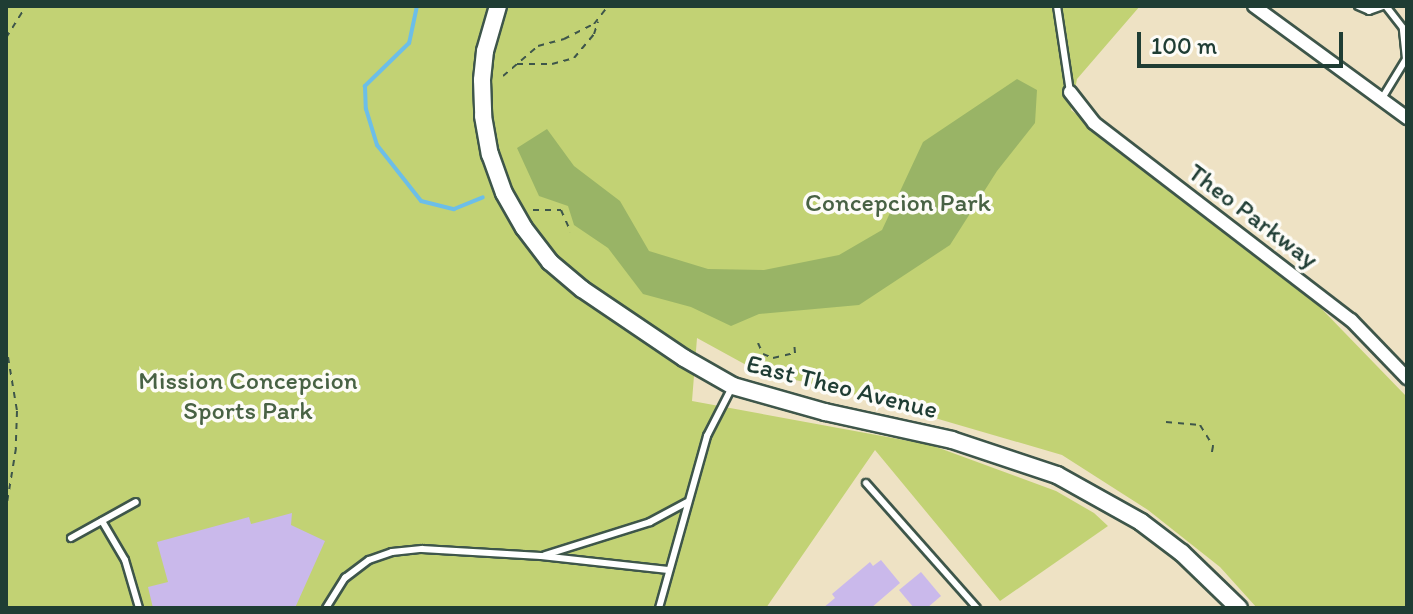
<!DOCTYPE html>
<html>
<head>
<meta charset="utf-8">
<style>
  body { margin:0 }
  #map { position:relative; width:1413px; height:614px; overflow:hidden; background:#eee2c4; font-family:Itim,sans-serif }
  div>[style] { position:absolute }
  .green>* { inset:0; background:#c2d274 }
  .forest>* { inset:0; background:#99b466 }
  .stream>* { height:4px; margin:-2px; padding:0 2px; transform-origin:2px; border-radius:2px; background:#6cbee8 }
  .building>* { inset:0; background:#cab9eb }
  .path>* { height:2px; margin-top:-1px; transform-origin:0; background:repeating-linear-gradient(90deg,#3e564a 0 6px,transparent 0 12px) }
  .roads { filter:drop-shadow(2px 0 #3e564a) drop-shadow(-2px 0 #3e564a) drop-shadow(0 2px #3e564a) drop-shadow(0 -2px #3e564a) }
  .lane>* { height:6px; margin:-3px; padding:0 3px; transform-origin:3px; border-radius:3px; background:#fff }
  .street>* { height:12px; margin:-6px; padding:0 6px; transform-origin:6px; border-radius:6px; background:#fff }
  .secondary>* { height:16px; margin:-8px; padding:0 8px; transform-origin:8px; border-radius:8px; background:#fff }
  span { translate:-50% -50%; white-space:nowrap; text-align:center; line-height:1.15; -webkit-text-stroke:7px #fdfcf7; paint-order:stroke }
  .park-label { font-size:26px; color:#486244 }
  .street-label { font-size:26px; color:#1f3d34 }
  .frame { position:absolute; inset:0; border:8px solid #1f3d34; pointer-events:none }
  .scale { position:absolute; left:1137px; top:32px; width:206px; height:36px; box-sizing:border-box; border:4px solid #1f3d34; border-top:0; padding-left:10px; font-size:24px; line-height:28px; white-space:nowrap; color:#1f3d34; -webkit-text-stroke:6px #fdfcf7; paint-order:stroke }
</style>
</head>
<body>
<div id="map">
  <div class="green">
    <div style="clip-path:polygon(6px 6px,1140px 6px,1077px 79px,1071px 110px,1313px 300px,1407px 397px,1407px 608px,1257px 608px,1220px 567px,1148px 510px,1062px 455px,832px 388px,759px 372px,697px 338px,692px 401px,931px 445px,1056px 491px,1094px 513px,1108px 526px,1000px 601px,875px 450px,766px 608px,6px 608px)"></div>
  </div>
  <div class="forest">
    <div style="clip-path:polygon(1017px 79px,1037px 90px,1035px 123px,997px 171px,950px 245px,859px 305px,759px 314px,731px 326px,691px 307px,643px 294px,608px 248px,574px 225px,568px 206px,539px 196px,517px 148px,547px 129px,574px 166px,620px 201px,649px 251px,708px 269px,764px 270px,839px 255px,882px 230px,923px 142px)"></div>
  </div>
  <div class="stream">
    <div style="left:417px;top:6px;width:38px;rotate:102deg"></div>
    <div style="left:409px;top:43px;width:62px;rotate:135.7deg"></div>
    <div style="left:365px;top:86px;width:23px;rotate:88deg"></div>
    <div style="left:366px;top:109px;width:38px;rotate:73deg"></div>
    <div style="left:377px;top:145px;width:71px;rotate:51.8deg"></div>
    <div style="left:421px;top:201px;width:34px;rotate:14deg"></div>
    <div style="left:454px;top:209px;width:31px;rotate:-22deg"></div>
  </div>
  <div class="building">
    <div style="clip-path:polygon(292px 513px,291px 525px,325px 541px,295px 608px,153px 608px,148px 587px,168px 582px,157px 542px,249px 517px,251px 524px)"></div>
    <div style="clip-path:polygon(881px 560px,900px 583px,871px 608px,823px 608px,835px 598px,832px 594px,870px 562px,873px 566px)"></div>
    <div style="clip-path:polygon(921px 572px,941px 596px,927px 608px,914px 608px,899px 590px)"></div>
  </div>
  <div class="path">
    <div style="left:6px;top:38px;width:38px;rotate:-58deg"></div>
    <div style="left:517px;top:64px;width:35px"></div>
    <div style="left:552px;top:64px;width:23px;rotate:-15deg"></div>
    <div style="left:574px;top:58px;width:31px;rotate:-50deg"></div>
    <div style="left:594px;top:34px;width:13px;rotate:-72deg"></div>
    <div style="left:503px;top:76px;width:46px;rotate:-40.6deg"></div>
    <div style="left:538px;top:46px;width:27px;rotate:-15deg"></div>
    <div style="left:564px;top:39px;width:34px;rotate:-27deg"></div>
    <div style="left:594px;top:24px;width:23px;rotate:-52deg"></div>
    <div style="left:533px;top:210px;width:28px"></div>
    <div style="left:561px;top:210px;width:24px;rotate:66deg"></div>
    <div style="left:758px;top:343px;width:12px;rotate:66deg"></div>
    <div style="left:763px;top:354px;width:11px;rotate:22deg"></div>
    <div style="left:773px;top:358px;width:23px;rotate:-13deg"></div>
    <div style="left:795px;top:353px;width:12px;rotate:-95deg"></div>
    <div style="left:6px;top:345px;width:67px;rotate:80.5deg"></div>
    <div style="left:17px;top:411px;width:37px;rotate:92deg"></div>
    <div style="left:16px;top:448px;width:62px;rotate:99.3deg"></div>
    <div style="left:1166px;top:422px;width:34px;rotate:5deg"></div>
    <div style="left:1200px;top:425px;width:25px;rotate:58deg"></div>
    <div style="left:1213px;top:446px;width:11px;rotate:100deg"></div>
  </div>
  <div class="roads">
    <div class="lane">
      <div style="left:1057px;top:6px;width:87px;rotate:81.4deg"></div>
      <div style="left:1358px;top:6px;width:12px;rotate:24deg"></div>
      <div style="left:1369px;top:11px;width:15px;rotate:-20deg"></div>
      <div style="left:1381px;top:100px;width:48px;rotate:-58.6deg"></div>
      <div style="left:1406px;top:59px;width:31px;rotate:-96deg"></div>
      <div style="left:1403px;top:28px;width:28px;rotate:-128deg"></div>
      <div style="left:866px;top:483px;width:167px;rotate:48.4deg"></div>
      <div style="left:102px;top:521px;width:45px;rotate:59.5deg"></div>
      <div style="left:125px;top:560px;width:50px;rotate:73.7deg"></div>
      <div style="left:71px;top:538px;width:74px;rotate:-29deg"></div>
      <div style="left:545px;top:555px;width:110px;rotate:-17.4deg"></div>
      <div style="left:650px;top:522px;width:42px;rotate:-28.4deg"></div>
      <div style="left:326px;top:608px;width:36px;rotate:-58deg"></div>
      <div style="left:345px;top:578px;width:30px;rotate:-37deg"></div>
      <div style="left:369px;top:560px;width:24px;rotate:-19deg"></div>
      <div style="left:392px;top:552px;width:30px;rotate:-6deg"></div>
      <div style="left:422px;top:549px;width:119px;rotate:3.4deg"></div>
      <div style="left:541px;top:556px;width:128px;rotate:6.3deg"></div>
      <div style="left:659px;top:608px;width:179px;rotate:-74.4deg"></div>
      <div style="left:707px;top:436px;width:53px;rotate:-62.9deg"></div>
    </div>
    <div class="street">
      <div style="left:1254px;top:6px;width:190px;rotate:36.2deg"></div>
      <div style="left:1070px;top:92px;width:39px;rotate:52deg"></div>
      <div style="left:1094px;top:123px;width:324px;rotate:37.5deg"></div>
      <div style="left:1351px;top:320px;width:81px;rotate:46deg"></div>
    </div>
    <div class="secondary">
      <div style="left:498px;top:6px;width:47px;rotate:106.1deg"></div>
      <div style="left:485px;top:51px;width:29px;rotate:96deg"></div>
      <div style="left:482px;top:80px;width:36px;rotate:88deg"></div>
      <div style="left:483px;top:116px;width:39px;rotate:80deg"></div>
      <div style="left:490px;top:154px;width:41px;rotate:70.3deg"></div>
      <div style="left:504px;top:193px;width:40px;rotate:60.3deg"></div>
      <div style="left:524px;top:228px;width:43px;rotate:52.6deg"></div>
      <div style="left:550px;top:262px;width:42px;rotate:40.2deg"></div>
      <div style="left:582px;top:289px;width:123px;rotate:34.1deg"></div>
      <div style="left:684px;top:358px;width:56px;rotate:29.7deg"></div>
      <div style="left:733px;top:386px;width:96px;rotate:15.8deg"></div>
      <div style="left:825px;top:412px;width:130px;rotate:12.4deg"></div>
      <div style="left:952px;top:440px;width:111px;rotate:18.4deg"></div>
      <div style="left:1057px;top:475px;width:96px;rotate:29.2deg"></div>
      <div style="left:1141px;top:522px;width:51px;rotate:37.1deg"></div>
      <div style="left:1182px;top:553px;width:79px;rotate:44deg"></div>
    </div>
  </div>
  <div class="park-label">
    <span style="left:898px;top:203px">Concepcion Park</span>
    <span style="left:248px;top:396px">Mission Concepcion<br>Sports Park</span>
  </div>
  <div class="street-label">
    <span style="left:1253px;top:216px;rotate:37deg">Theo Parkway</span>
    <span style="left:842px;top:387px;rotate:14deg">East Theo Avenue</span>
  </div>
  <div class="frame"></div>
  <div class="scale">100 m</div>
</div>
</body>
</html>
